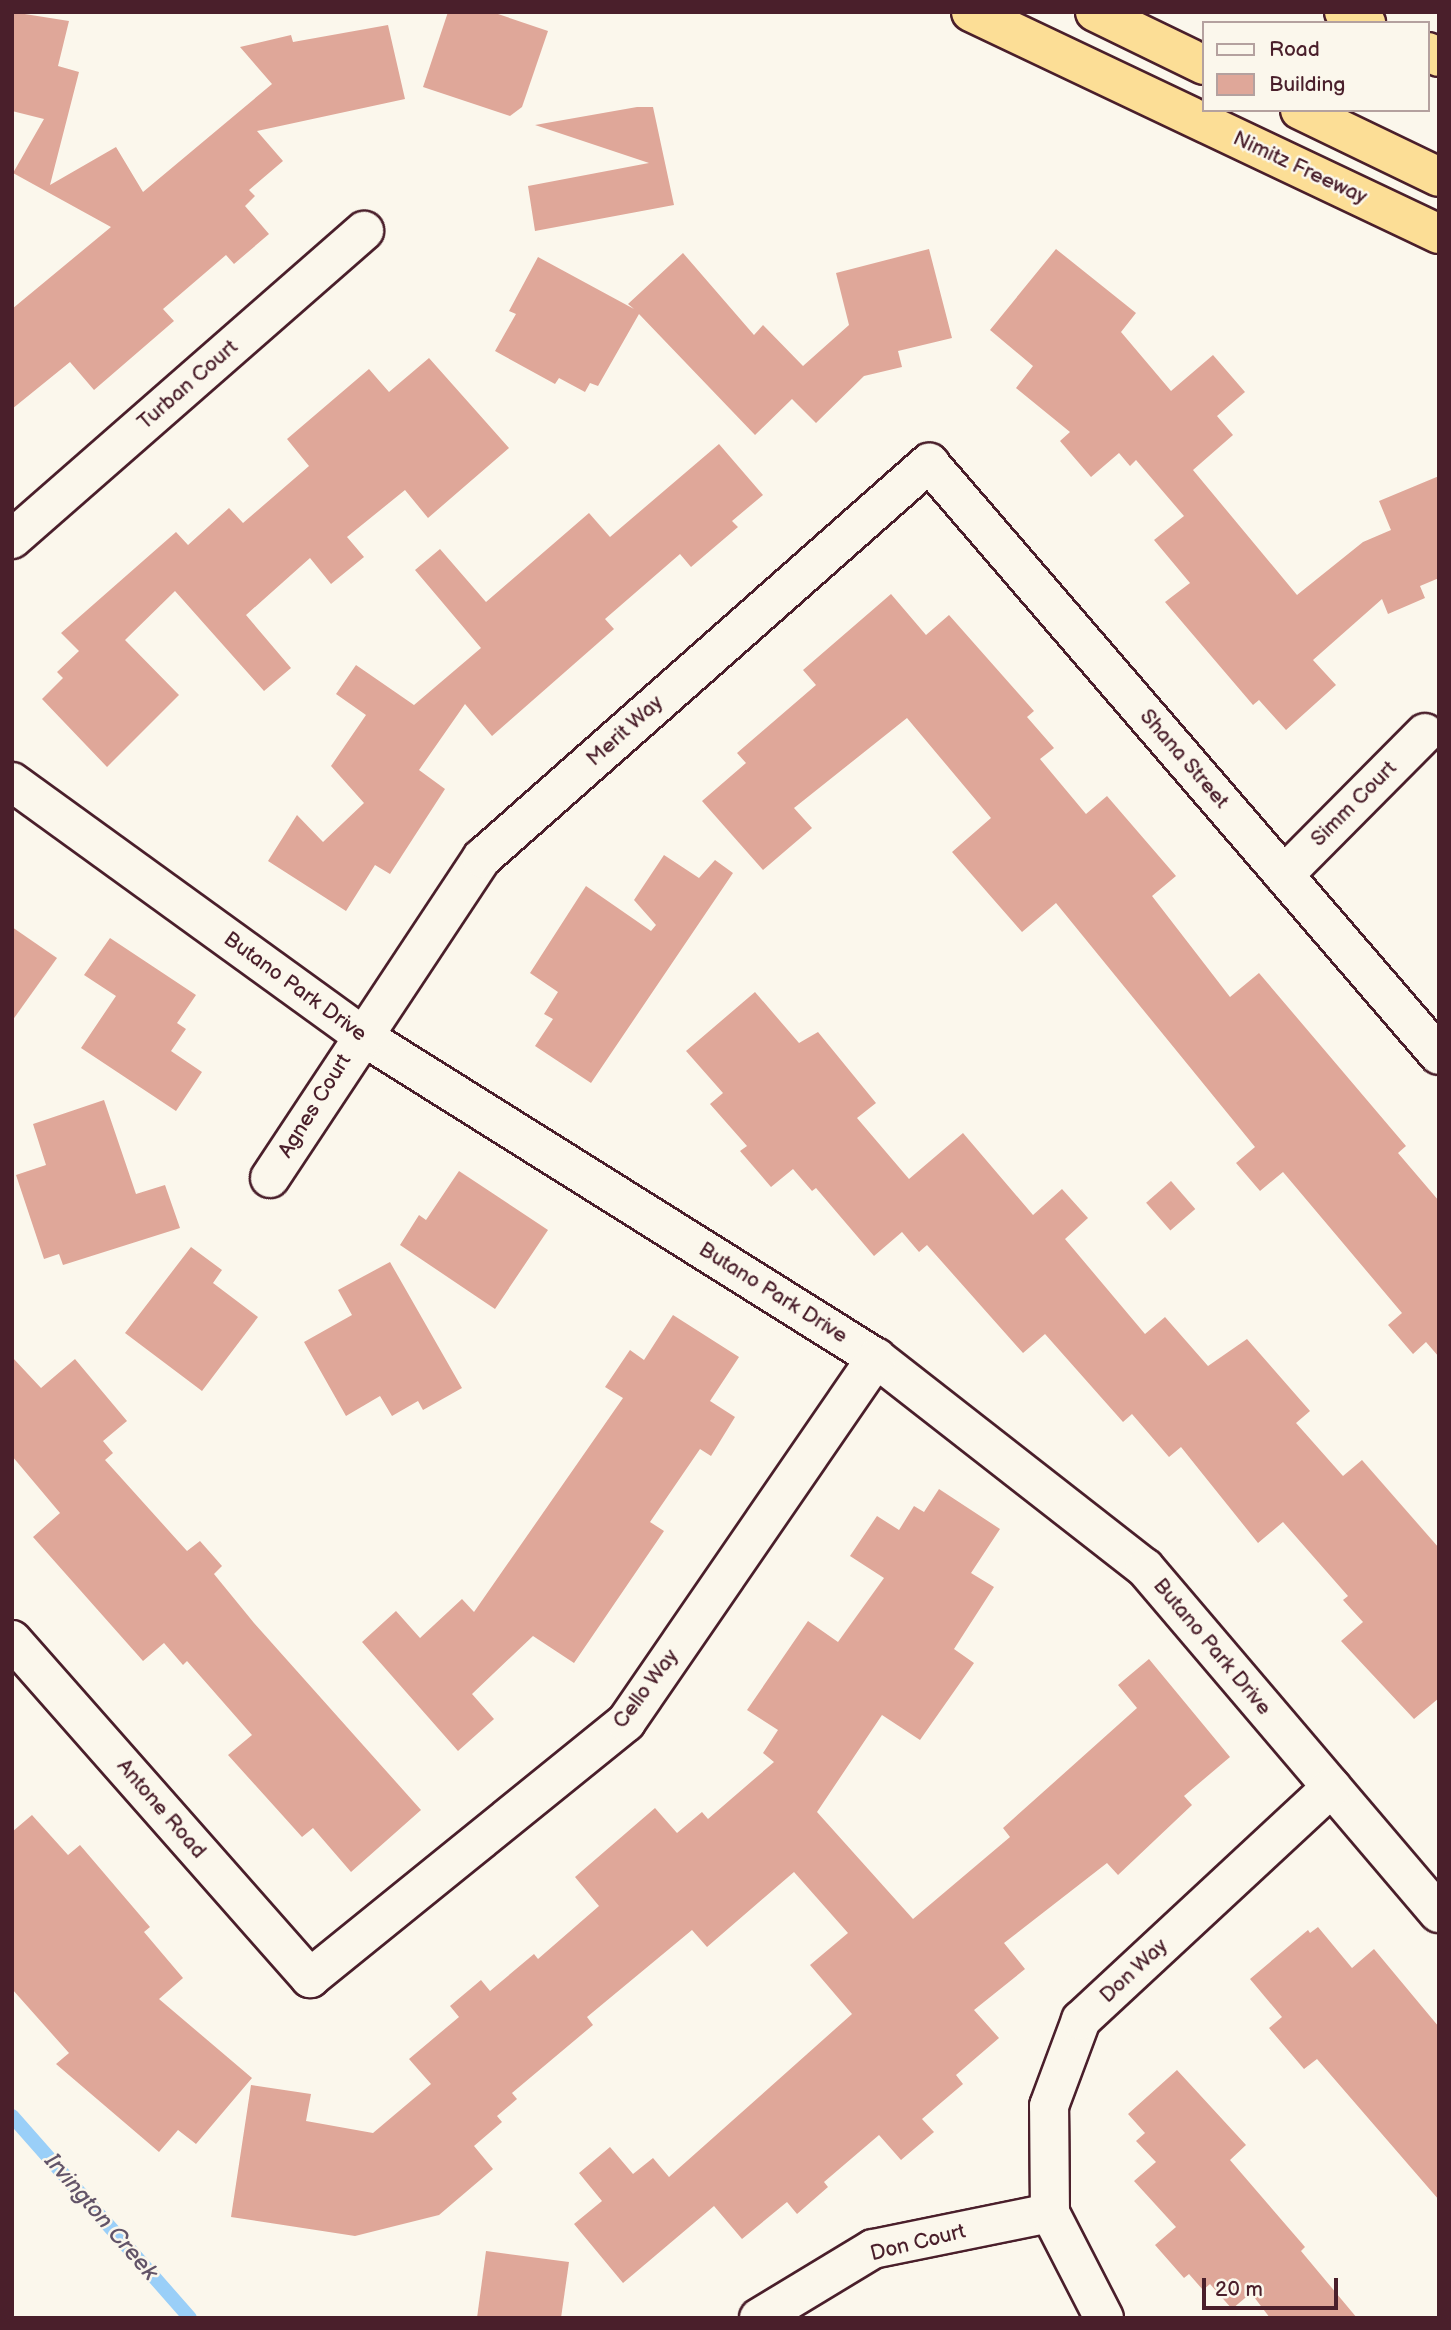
<!DOCTYPE html>
<html>
<head>
<meta charset="utf-8">
<style>
  body { margin:0 }
  #map { position:relative; width:1451px; height:2330px; overflow:hidden; background:#fbf7ec; font-family:"Balsamiq Sans",sans-serif }
  div>[style] { position:absolute }
  .stream>* { height:14px; margin:-7px; padding:0 7px; transform-origin:7px; border-radius:7px; background:#9acff8 }
  .building>* { inset:0; background:#dfa799; transform-origin:0 0 }
  .roads { filter:drop-shadow(2px 0 #4a1f2b) drop-shadow(-2px 0 #4a1f2b) drop-shadow(0 2px #4a1f2b) drop-shadow(0 -2px #4a1f2b) }
  .minor>* { height:38px; margin:-19px; padding:0 19px; transform-origin:19px; border-radius:19px; background:#fbf7ec }
  .motorway>* { height:38px; margin:-19px; padding:0 19px; transform-origin:19px; border-radius:19px; background:#fcde96 }
  span { translate:-50% -50%; white-space:nowrap; text-align:center; line-height:1.15; -webkit-text-stroke:5px #fbf7ec; paint-order:stroke }
  .street-label { font-size:21px; color:#4a1f2b }
  .water-label { font-size:23px; color:#625468; font-style:italic }
  .frame { position:absolute; inset:0; border:14px solid #4a1f2b; pointer-events:none }
  .legend { position:absolute; left:1202px; top:21px; width:228px; height:91px; box-sizing:border-box; background:#fbf7ec; border:2px solid #b4a19f; margin:0; padding:9px 12px; list-style:none; font-size:21px; color:#4a1f2b }
  .legend li { display:flex; align-items:center; gap:14px; height:35px }
  .legend b { width:35px; border:2px solid #b4a19f }
  .scale { position:absolute; left:1202px; top:2278px; width:136px; height:32px; box-sizing:border-box; border:4px solid #4a1f2b; border-top:0; padding-left:9px; font-size:21px; line-height:24px; white-space:nowrap; color:#4a1f2b; -webkit-text-stroke:5px #fbf7ec; paint-order:stroke }
</style>
</head>
<body>
<div id="map">
  <div class="stream">
    <div style="left:12px;top:2116px;width:269px;rotate:48.6deg"></div>
  </div>
  <div class="building">
    <div style="clip-path:polygon(12px 12px,69px 21px,58px 66px,79px 72px,50px 185px,116px 147px,143px 192px,272px 84px,240px 47px,291px 35px,293px 42px,388px 25px,405px 99px,257px 131px,283px 161px,249px 190px,255px 196px,245px 206px,269px 234px,234px 264px,226px 255px,163px 309px,174px 321px,94px 390px,70px 362px,12px 409px,12px 309px,111px 227px,13px 173px,44px 119px,12px 111px)"></div>
    <div style="clip-path:polygon(448px 12px,492px 12px,548px 31px,522px 107px,510px 116px,423px 87px)"></div>
    <div style="clip-path:polygon(637px 107px,653px 107px,674px 205px,535px 231px,528px 186px,649px 163px,535px 125px)"></div>
    <div style="clip-path:polygon(929px 249px,952px 338px,898px 351px,902px 367px,864px 376px,816px 423px,792px 399px,755px 435px,639px 314px,598px 386px,590px 383px,585px 392px,559px 378px,555px 384px,495px 351px,516px 314px,509px 311px,538px 257px,634px 309px,628px 304px,683px 253px,754px 335px,763px 325px,803px 366px,849px 325px,836px 273px)"></div>
    <div style="clip-path:polygon(1056px 249px,1136px 313px,1121px 332px,1171px 391px,1213px 355px,1245px 392px,1217px 416px,1233px 435px,1193px 470px,1297px 595px,1363px 542px,1391px 530px,1379px 501px,1439px 476px,1439px 578px,1420px 586px,1425px 598px,1388px 614px,1382px 599px,1313px 660px,1336px 685px,1286px 730px,1259px 700px,1253px 705px,1165px 602px,1190px 583px,1154px 540px,1184px 516px,1136px 460px,1130px 466px,1119px 453px,1091px 477px,1060px 441px,1070px 432px,1016px 388px,1033px 366px,990px 330px)"></div>
    <div style="clip-path:polygon(429px 358px,509px 448px,428px 518px,405px 490px,347px 537px,364px 557px,331px 584px,310px 558px,246px 615px,291px 668px,264px 691px,175px 591px,125px 640px,179px 695px,107px 767px,42px 699px,63px 678px,57px 672px,79px 651px,61px 633px,176px 532px,188px 545px,229px 508px,243px 523px,309px 466px,287px 439px,369px 369px,389px 392px)"></div>
    <div style="clip-path:polygon(719px 444px,763px 495px,732px 521px,738px 527px,691px 567px,680px 554px,605px 619px,614px 629px,492px 736px,465px 704px,419px 770px,445px 789px,390px 874px,375px 865px,346px 911px,268px 861px,297px 815px,323px 842px,364px 803px,331px 766px,366px 715px,336px 694px,356px 665px,414px 705px,481px 648px,415px 570px,440px 549px,486px 602px,589px 513px,610px 537px)"></div>
    <div style="clip-path:polygon(891px 594px,926px 635px,949px 615px,1034px 711px,1027px 717px,1054px 748px,1040px 759px,1086px 814px,1107px 796px,1176px 876px,1152px 896px,1230px 997px,1259px 973px,1406px 1146px,1398px 1153px,1439px 1201px,1439px 1357px,1426px 1342px,1413px 1354px,1388px 1325px,1402px 1313px,1283px 1172px,1260px 1191px,1236px 1163px,1255px 1147px,1056px 903px,1022px 932px,952px 852px,991px 818px,907px 718px,794px 808px,812px 828px,763px 870px,702px 801px,746px 763px,737px 753px,816px 685px,803px 670px)"></div>
    <div style="clip-path:polygon(664px 855px,699px 878px,715px 860px,733px 873px,591px 1083px,535px 1046px,553px 1019px,544px 1014px,558px 992px,530px 973px,586px 886px,651px 931px,656px 925px,634px 900px)"></div>
    <div style="clip-path:polygon(12px 927px,57px 958px,12px 1021px)"></div>
    <div style="clip-path:polygon(110px 938px,196px 995px,177px 1023px,186px 1029px,171px 1051px,202px 1072px,176px 1111px,81px 1048px,116px 996px,84px 975px)"></div>
    <div style="clip-path:polygon(755px 992px,799px 1043px,818px 1032px,876px 1103px,857px 1118px,909px 1179px,963px 1133px,1033px 1215px,1062px 1189px,1088px 1218px,1065px 1239px,1145px 1334px,1165px 1317px,1208px 1366px,1247px 1339px,1310px 1411px,1296px 1423px,1343px 1476px,1362px 1460px,1439px 1548px,1439px 1698px,1414px 1719px,1341px 1641px,1363px 1622px,1343px 1600px,1348px 1596px,1283px 1522px,1258px 1543px,1181px 1447px,1169px 1457px,1132px 1414px,1123px 1422px,1045px 1334px,1023px 1353px,927px 1245px,919px 1252px,902px 1232px,874px 1256px,816px 1188px,812px 1191px,793px 1169px,771px 1187px,740px 1151px,747px 1146px,710px 1104px,723px 1093px,686px 1051px)"></div>
    <div style="clip-path:polygon(104px 1100px,136px 1194px,165px 1185px,180px 1228px,63px 1265px,59px 1254px,44px 1259px,16px 1175px,46px 1165px,33px 1124px)"></div>
    <div style="clip-path:polygon(459px 1171px,548px 1230px,495px 1309px,400px 1245px,419px 1215px,426px 1220px)"></div>
    <div style="left:1171px;top:1181px;width:37px;height:33px;rotate:49deg"></div>
    <div style="clip-path:polygon(191px 1247px,222px 1270px,213px 1283px,258px 1317px,202px 1391px,125px 1333px)"></div>
    <div style="clip-path:polygon(390px 1262px,462px 1388px,423px 1410px,418px 1401px,392px 1416px,380px 1396px,346px 1416px,304px 1342px,352px 1315px,338px 1290px)"></div>
    <div style="clip-path:polygon(673px 1315px,739px 1357px,710px 1401px,735px 1417px,711px 1456px,700px 1449px,650px 1522px,664px 1531px,574px 1663px,533px 1636px,472px 1694px,494px 1719px,458px 1751px,362px 1642px,396px 1611px,420px 1638px,462px 1599px,474px 1612px,623px 1398px,605px 1387px,630px 1350px,644px 1360px)"></div>
    <div style="clip-path:polygon(12px 1357px,41px 1388px,75px 1359px,127px 1421px,103px 1441px,113px 1453px,105px 1460px,187px 1551px,200px 1541px,222px 1566px,214px 1574px,254px 1623px,421px 1810px,351px 1872px,313px 1828px,302px 1837px,228px 1755px,252px 1735px,187px 1661px,183px 1665px,164px 1643px,143px 1661px,33px 1537px,60px 1513px,12px 1456px)"></div>
    <div style="clip-path:polygon(939px 1489px,1000px 1529px,971px 1573px,994px 1587px,954px 1649px,974px 1663px,920px 1740px,882px 1715px,817px 1812px,913px 1919px,1010px 1837px,1003px 1828px,1137px 1708px,1118px 1685px,1149px 1659px,1230px 1757px,1184px 1796px,1192px 1805px,1118px 1875px,1107px 1863px,1004px 1943px,1025px 1969px,974px 2010px,999px 2038px,956px 2075px,963px 2084px,922px 2119px,934px 2132px,901px 2160px,879px 2135px,824px 2182px,828px 2187px,797px 2214px,787px 2202px,742px 2239px,714px 2206px,623px 2283px,574px 2224px,602px 2201px,579px 2173px,610px 2147px,633px 2174px,653px 2158px,669px 2177px,852px 2014px,810px 1965px,848px 1933px,794px 1872px,707px 1947px,692px 1930px,587px 2017px,593px 2025px,512px 2093px,517px 2099px,497px 2116px,502px 2122px,474px 2146px,493px 2169px,439px 2215px,355px 2236px,231px 2217px,251px 2085px,311px 2094px,306px 2121px,373px 2133px,431px 2084px,409px 2059px,459px 2017px,450px 2006px,481px 1980px,490px 1991px,534px 1954px,538px 1959px,599px 1906px,575px 1877px,655px 1808px,677px 1833px,702px 1812px,708px 1819px,774px 1762px,763px 1753px,778px 1730px,747px 1710px,808px 1621px,838px 1642px,884px 1578px,850px 1556px,877px 1516px,899px 1530px,914px 1506px,924px 1512px)"></div>
    <div style="clip-path:polygon(32px 1815px,68px 1855px,80px 1845px,150px 1927px,144px 1932px,183px 1978px,159px 1999px,252px 2078px,196px 2144px,178px 2130px,159px 2152px,56px 2064px,69px 2053px,12px 1989px,12px 1832px)"></div>
    <div style="clip-path:polygon(1318px 1927px,1352px 1968px,1374px 1949px,1439px 2027px,1439px 2200px,1317px 2059px,1304px 2069px,1269px 2028px,1282px 2017px,1250px 1979px,1308px 1930px,1310px 1933px)"></div>
    <div style="clip-path:polygon(1177px 2070px,1246px 2145px,1230px 2160px,1305px 2247px,1301px 2251px,1357px 2318px,1270px 2318px,1251px 2293px,1232px 2309px,1210px 2284px,1203px 2290px,1189px 2274px,1184px 2278px,1155px 2245px,1176px 2227px,1134px 2181px,1156px 2162px,1136px 2141px,1145px 2133px,1128px 2114px)"></div>
    <div style="clip-path:polygon(486px 2251px,569px 2262px,561px 2318px,477px 2318px)"></div>
  </div>
  <div class="roads">
    <div class="minor">
      <div style="left:12px;top:539px;width:468px;rotate:-41.2deg"></div>
      <div style="left:12px;top:782px;width:431px;rotate:35.9deg"></div>
      <div style="left:361px;top:1035px;width:608px;rotate:32.1deg"></div>
      <div style="left:876px;top:1358px;width:341px;rotate:38deg"></div>
      <div style="left:1145px;top:1568px;width:453px;rotate:49.6deg"></div>
      <div style="left:1284px;top:875px;width:200px;rotate:-45.2deg"></div>
      <div style="left:270px;top:1178px;width:384px;rotate:-56.5deg"></div>
      <div style="left:482px;top:858px;width:597px;rotate:-41.47deg"></div>
      <div style="left:929px;top:463px;width:781px;rotate:49.26deg"></div>
      <div style="left:12px;top:1640px;width:451px;rotate:48.6deg"></div>
      <div style="left:310px;top:1978px;width:407px;rotate:-39deg"></div>
      <div style="left:626px;top:1722px;width:442px;rotate:-55.5deg"></div>
      <div style="left:759px;top:2318px;width:133px;rotate:-31.2deg"></div>
      <div style="left:873px;top:2249px;width:181px;rotate:-11.5deg"></div>
      <div style="left:1104px;top:2318px;width:118px;rotate:-117.2deg"></div>
      <div style="left:1050px;top:2213px;width:107px;rotate:-90.5deg"></div>
      <div style="left:1049px;top:2106px;width:92px;rotate:-69.6deg"></div>
      <div style="left:1081px;top:2020px;width:342px;rotate:-42.9deg"></div>
    </div>
    <div class="motorway">
      <div style="left:971px;top:12px;width:518px;rotate:25.38deg"></div>
      <div style="left:1095px;top:12px;width:121px;rotate:25.9deg"></div>
      <div style="left:1344px;top:12px;width:25px;rotate:27deg"></div>
      <div style="left:1428px;top:52px;width:12px;rotate:24deg"></div>
      <div style="left:1300px;top:110px;width:154px;rotate:25.7deg"></div>
    </div>
  </div>
  <div class="street-label">
    <span style="left:1300px;top:168px;rotate:25deg">Nimitz Freeway</span>
    <span style="left:188px;top:385px;rotate:-41deg">Turban Court</span>
    <span style="left:625px;top:731px;rotate:-42deg">Merit Way</span>
    <span style="left:1184px;top:759px;rotate:49deg">Shana Street</span>
    <span style="left:1354px;top:804px;rotate:-45deg">Simm Court</span>
    <span style="left:295px;top:987px;rotate:36deg">Butano Park Drive</span>
    <span style="left:315px;top:1106px;rotate:-58deg">Agnes Court</span>
    <span style="left:773px;top:1293px;rotate:32deg">Butano Park Drive</span>
    <span style="left:1212px;top:1647px;rotate:50deg">Butano Park Drive</span>
    <span style="left:646px;top:1689px;rotate:-53deg">Cello Way</span>
    <span style="left:161px;top:1809px;rotate:49deg">Antone Road</span>
    <span style="left:1134px;top:1971px;rotate:-43deg">Don Way</span>
    <span style="left:918px;top:2243px;rotate:-14deg">Don Court</span>
  </div>
  <div class="water-label">
    <span style="left:101px;top:2217px;rotate:49deg">Irvington Creek</span>
  </div>
  <div class="frame"></div>
  <ul class="legend">
  <li><b style="height:9px;background:#fbf7ec"></b>Road</li>
  <li><b style="height:19px;background:#dfa799"></b>Building</li>
  </ul>
  <div class="scale">20 m</div>
</div>
</body>
</html>
